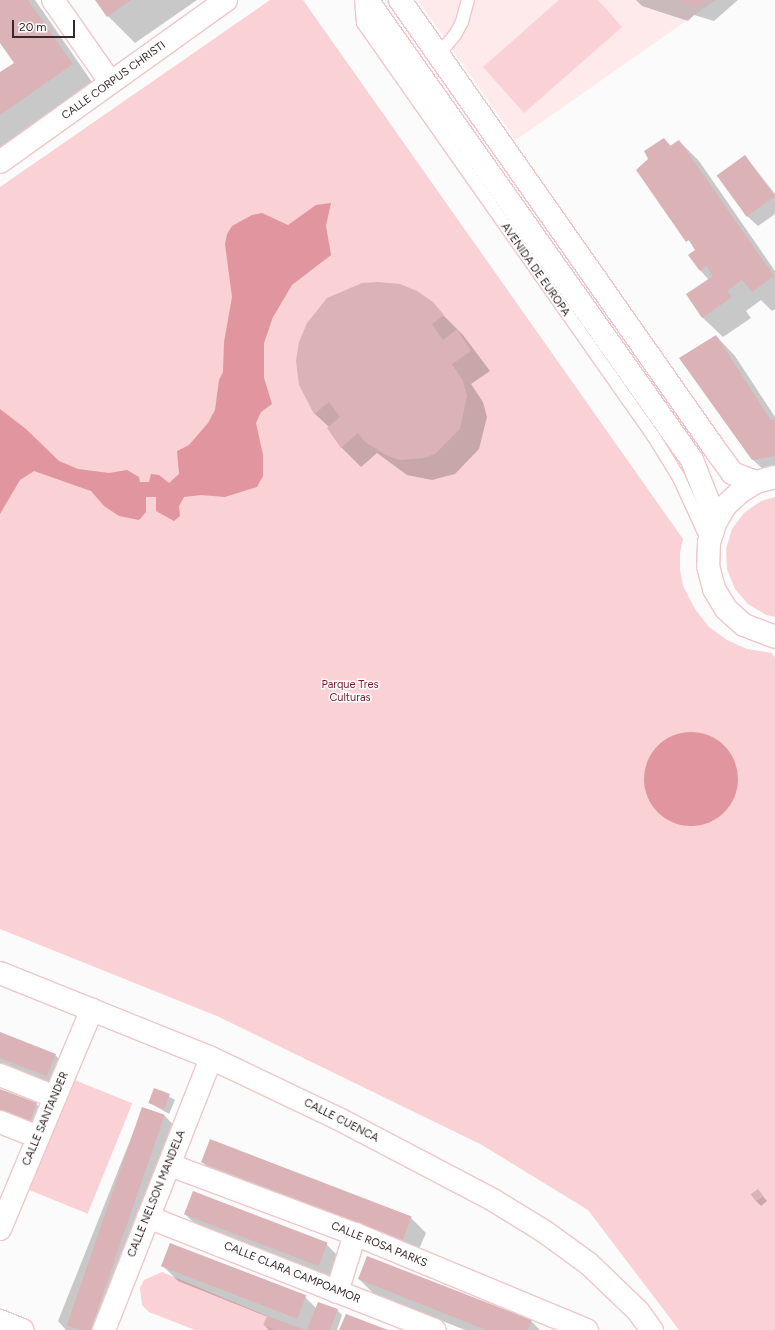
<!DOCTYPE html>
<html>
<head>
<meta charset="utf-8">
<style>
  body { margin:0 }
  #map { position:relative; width:775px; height:1330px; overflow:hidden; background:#fbfbfb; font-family:Figtree,sans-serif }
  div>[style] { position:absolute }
  .built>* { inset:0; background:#fee9eb }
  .green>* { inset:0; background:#fad1d5; transform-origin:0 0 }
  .water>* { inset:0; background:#e1959e }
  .round { border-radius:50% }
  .shadow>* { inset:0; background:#0003 }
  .building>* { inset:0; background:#dbb2b6; transform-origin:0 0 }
  .roads { filter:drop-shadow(1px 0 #f0c6ca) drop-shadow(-1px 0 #f0c6ca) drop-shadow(0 1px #f0c6ca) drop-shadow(0 -1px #f0c6ca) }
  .lane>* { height:12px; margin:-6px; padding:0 6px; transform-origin:6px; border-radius:6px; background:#fff }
  .street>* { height:22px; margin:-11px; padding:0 11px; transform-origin:11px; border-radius:11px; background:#fff }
  .secondary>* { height:22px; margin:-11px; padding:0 11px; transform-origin:11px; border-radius:11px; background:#fff }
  span { translate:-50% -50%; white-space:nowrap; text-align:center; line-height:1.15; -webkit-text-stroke:3px #fff; paint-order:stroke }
  .street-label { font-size:11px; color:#372829 }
  .park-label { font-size:11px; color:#731a2f }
  .scale { position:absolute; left:12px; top:20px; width:63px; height:18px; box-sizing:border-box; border:2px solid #372829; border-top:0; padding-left:5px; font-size:12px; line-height:14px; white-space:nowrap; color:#372829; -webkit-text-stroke:3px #fff; paint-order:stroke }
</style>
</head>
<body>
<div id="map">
  <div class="built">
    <div style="clip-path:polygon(418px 0,716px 0,516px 140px)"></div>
  </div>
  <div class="green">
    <div style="clip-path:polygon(270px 0,303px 0,683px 539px,680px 553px,680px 570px,683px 586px,695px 609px,709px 627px,727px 640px,747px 649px,772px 653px,775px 658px,775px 1330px,679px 1330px,588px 1210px,482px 1145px,217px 1016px,0 929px,0 187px)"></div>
    <div style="clip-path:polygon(559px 0,598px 0,622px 27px,524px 113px,483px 67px)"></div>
    <div style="clip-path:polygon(775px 497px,775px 617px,766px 615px,748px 604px,735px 589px,727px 569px,726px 549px,732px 529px,744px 513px,761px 501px)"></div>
    <div style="left:72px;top:1079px;width:65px;height:119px;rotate:22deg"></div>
    <div style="clip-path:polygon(162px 1272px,267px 1316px,263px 1325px,275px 1330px,195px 1330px,149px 1312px,142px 1305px,140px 1288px,144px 1280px)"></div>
  </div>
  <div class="water">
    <div style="clip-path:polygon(331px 203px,326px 226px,331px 255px,292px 285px,273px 317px,264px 343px,264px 378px,272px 404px,261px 412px,256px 423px,263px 455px,263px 476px,257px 487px,225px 497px,201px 495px,184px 497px,179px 506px,180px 516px,174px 521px,156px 511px,156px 497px,146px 497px,146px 512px,139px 520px,119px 516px,104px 506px,91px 491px,34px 471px,20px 480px,0 514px,0 409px,26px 429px,59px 461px,78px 469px,109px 473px,127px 470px,139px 477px,140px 482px,149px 482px,151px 474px,159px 475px,169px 483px,179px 474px,177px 451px,189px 445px,208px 423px,215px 410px,219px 380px,223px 372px,224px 342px,232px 297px,225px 244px,227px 234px,232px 226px,252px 215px,262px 213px,288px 225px,316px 205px)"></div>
    <div class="round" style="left:644px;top:732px;width:94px;height:94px"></div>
  </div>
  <div class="shadow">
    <div style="clip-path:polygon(0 0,35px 0,99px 92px,0 161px,0 74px,15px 63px,0 41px)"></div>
    <div style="clip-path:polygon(96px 0,197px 0,135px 43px,108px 16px)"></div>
    <div style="clip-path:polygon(636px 0,738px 0,714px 21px,694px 15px,688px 21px,642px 6px)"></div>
    <div style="clip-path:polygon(664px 139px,671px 146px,679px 141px,699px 161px,775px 271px,775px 309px,772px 311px,761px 300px,746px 311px,751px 318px,723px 337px,703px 318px,687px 295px,709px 280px,700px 270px,696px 250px,637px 170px,650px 160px)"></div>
    <div style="clip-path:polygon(745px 156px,775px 194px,775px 214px,758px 226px,747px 216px)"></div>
    <div style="clip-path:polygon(443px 315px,463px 335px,490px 371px,471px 384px,483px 402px,487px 417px,479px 449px,455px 474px,432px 480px,407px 475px,377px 453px,361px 467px,341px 447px,329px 427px,315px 414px,300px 384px)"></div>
    <div style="clip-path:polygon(716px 336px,735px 356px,775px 417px,775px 480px,753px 460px)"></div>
    <div style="clip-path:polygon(0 1033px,55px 1055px,70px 1070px,62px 1091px,0 1067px)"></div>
    <div style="clip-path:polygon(155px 1089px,175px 1100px,169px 1114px,150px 1103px)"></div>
    <div style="clip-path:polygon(0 1090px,36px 1104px,52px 1120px,43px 1141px)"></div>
    <div style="clip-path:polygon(143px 1108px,165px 1116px,180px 1132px,101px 1330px,66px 1330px,58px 1321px)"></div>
    <div style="clip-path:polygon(202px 1162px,410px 1217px,426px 1233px,417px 1254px,218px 1177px)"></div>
    <div style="clip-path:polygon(758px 1190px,767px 1201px,761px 1206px,756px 1201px)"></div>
    <div style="clip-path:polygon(185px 1214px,326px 1244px,341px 1259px,333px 1281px,200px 1229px)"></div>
    <div style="clip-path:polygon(163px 1266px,305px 1297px,316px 1308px,337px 1310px,342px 1315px,337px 1330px,269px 1330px,264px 1325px,268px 1317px,178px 1281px)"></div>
    <div style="clip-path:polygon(359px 1279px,531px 1321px,540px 1330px,465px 1330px,374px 1294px)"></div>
  </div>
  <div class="building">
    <div style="clip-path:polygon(0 0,28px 0,73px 64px,0 115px,0 72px,14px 63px,0 43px)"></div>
    <div style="clip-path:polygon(95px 0,131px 0,107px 17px)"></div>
    <div style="clip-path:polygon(679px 0,706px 0,698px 7px)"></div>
    <div style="clip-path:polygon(664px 138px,670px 146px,679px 140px,774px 276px,752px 292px,742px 280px,727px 291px,732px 297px,702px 318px,686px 294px,713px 276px,706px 265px,700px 271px,688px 255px,695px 250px,689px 240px,686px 242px,636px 170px,648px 159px,644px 151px)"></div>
    <div style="left:745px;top:155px;width:51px;height:35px;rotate:54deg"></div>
    <div style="clip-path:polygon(378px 282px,400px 284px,417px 291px,433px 302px,444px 315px,432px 324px,443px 340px,457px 329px,471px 351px,452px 364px,463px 381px,467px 396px,460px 429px,435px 454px,424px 458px,399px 460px,386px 455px,365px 442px,358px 433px,341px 448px,327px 428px,340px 417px,329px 402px,314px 414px,299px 385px,296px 361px,299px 342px,307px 323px,327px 298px,362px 283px)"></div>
    <div style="clip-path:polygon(716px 335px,770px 419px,775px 421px,775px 456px,752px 460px,679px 358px)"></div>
    <div style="clip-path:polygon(0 1032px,56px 1054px,47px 1076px,0 1058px)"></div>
    <div style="left:154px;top:1088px;width:17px;height:16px;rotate:21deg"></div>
    <div style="clip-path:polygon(0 1089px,37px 1103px,28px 1126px,0 1115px)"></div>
    <div style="left:142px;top:1107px;width:24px;height:231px;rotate:19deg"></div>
    <div style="left:210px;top:1139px;width:216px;height:25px;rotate:21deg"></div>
    <div style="left:758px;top:1189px;width:9px;height:9px;rotate:54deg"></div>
    <div style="left:193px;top:1191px;width:144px;height:25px;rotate:21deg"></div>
    <div style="left:170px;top:1243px;width:146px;height:25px;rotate:21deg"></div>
    <div style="clip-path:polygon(367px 1256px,532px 1320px,528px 1330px,486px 1330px,358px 1279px)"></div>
    <div style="clip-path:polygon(318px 1302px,338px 1309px,330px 1330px,307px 1330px)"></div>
    <div style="clip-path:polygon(346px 1314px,388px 1330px,339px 1330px)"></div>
    <div style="clip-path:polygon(267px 1316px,305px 1330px,275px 1330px,263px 1325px)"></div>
  </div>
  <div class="roads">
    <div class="lane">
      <div style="left:361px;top:0;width:23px;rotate:85deg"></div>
      <div style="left:363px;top:23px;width:506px;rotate:54.9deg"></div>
      <div style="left:654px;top:437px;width:48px;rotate:58.6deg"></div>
      <div style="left:679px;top:478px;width:69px;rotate:65.3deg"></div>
      <div style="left:438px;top:55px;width:26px;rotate:-50deg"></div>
      <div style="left:455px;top:35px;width:15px;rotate:-62deg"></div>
      <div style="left:462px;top:22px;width:23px;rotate:-75deg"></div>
    </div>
    <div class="street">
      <div style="left:53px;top:0;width:89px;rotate:55.1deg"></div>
      <div style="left:0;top:162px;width:278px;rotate:-35.6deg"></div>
      <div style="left:0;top:973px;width:227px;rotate:21.9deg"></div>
      <div style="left:211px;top:1058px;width:142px;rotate:25.5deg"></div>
      <div style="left:339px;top:1119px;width:174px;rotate:27.7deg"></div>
      <div style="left:493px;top:1200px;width:61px;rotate:31.6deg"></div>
      <div style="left:545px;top:1232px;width:54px;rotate:36deg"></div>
      <div style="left:589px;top:1264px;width:68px;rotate:43.8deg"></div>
      <div style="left:638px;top:1311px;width:24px;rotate:54deg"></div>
      <div style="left:0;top:1075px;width:59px;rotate:21.8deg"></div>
      <div style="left:0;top:1122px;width:41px;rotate:21.5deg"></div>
      <div style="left:170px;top:1165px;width:197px;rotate:20.5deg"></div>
      <div style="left:355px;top:1234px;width:251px;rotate:22.5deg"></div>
      <div style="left:148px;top:1217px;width:308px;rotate:21.5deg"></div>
      <div style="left:0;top:1229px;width:238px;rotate:-67.3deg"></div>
      <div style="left:337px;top:1292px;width:61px;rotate:-72.8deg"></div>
      <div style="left:0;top:1321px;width:24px;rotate:22deg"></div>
      <div style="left:104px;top:1330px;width:292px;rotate:-68.5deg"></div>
    </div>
    <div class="secondary">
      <div style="left:367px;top:0;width:563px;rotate:54.76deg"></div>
      <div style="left:692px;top:460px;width:66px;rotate:68.5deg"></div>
      <div style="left:400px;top:0;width:552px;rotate:54.96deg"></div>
      <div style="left:717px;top:452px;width:26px;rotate:54deg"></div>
      <div style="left:732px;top:473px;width:26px;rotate:21deg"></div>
      <div style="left:775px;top:477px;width:20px;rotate:165deg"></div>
      <div style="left:756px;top:482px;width:19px;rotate:148deg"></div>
      <div style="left:740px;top:492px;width:19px;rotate:137deg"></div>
      <div style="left:726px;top:505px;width:19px;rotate:122deg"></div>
      <div style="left:716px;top:521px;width:22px;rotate:108deg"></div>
      <div style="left:709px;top:542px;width:24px;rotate:92deg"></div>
      <div style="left:708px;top:566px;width:24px;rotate:75deg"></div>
      <div style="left:714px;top:589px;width:23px;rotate:59deg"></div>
      <div style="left:726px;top:609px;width:24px;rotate:42deg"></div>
      <div style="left:744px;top:625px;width:33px;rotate:21deg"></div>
    </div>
  </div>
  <div class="street-label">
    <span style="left:114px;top:81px;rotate:-36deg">CALLE CORPUS CHRISTI</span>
    <span style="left:535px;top:270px;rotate:55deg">AVENIDA DE EUROPA</span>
    <span style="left:46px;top:1119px;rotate:-67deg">CALLE SANTANDER</span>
    <span style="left:341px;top:1121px;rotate:27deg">CALLE CUENCA</span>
    <span style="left:157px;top:1194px;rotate:-68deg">CALLE NELSON MANDELA</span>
    <span style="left:379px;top:1245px;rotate:22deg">CALLE ROSA PARKS</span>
    <span style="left:292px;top:1273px;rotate:22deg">CALLE CLARA CAMPOAMOR</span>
  </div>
  <div class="park-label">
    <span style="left:350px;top:692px">Parque Tres<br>Culturas</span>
  </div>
  <div class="scale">20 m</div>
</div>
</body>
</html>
